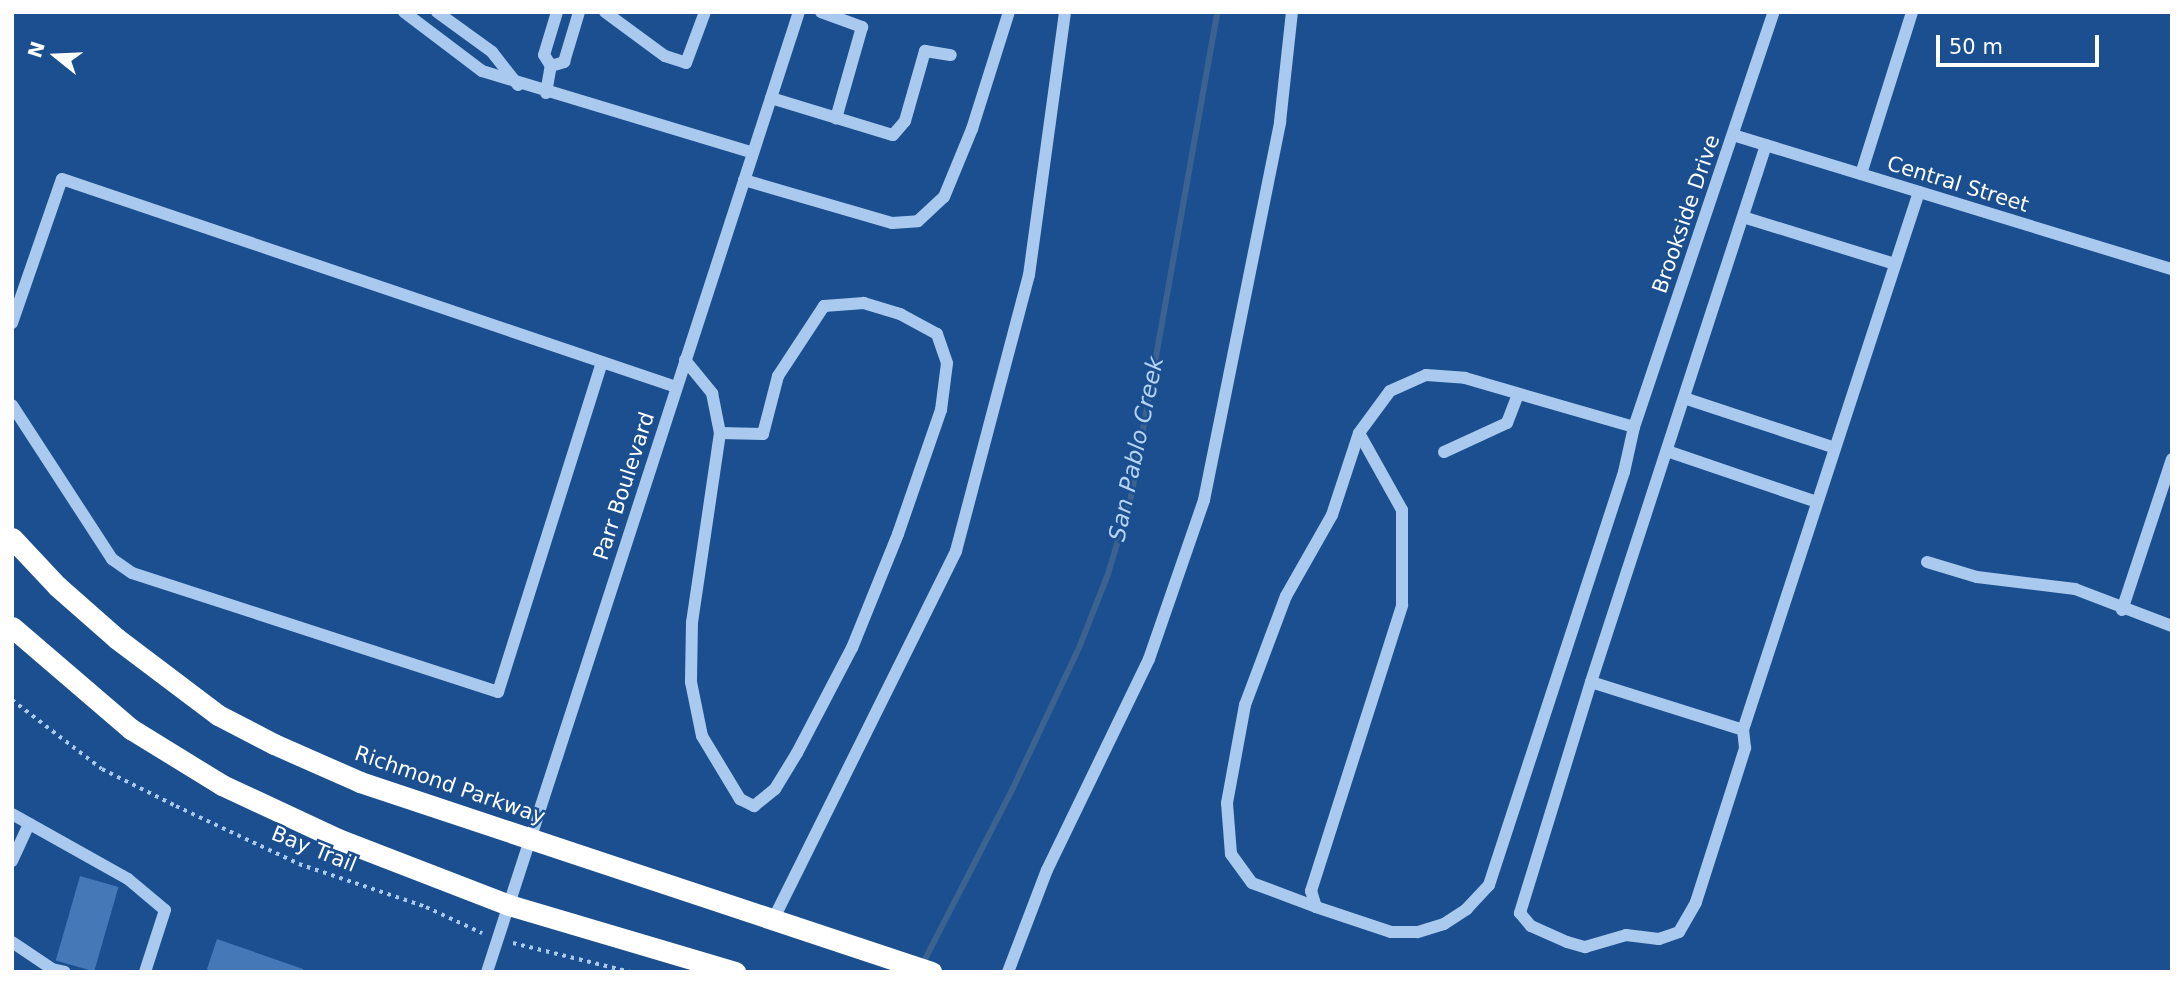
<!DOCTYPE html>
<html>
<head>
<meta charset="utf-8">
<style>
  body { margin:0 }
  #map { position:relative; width:2184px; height:984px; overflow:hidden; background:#1b4f8f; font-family:"DejaVu Sans",sans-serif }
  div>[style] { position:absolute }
  .stream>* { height:6px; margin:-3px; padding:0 3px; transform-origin:3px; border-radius:3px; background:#3c6290 }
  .building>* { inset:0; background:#4478b7; transform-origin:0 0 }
  .path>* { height:3.5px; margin-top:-1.75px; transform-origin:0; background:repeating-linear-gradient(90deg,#a9c9ee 0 3.5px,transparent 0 8.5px) }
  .minor>* { height:12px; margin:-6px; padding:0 6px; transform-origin:6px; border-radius:6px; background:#a9c9ee }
  .highway>* { height:21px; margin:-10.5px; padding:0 10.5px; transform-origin:10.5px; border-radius:10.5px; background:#fff }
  span { translate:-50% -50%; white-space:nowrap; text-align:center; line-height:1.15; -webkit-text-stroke:5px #1b4f8f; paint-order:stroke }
  .street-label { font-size:21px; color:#fff }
  .water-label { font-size:23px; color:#b5d3f5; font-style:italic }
  .frame { position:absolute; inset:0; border:14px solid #fff; pointer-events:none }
  .north { position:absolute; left:21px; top:21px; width:70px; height:70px; -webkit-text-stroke:5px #1b4f8f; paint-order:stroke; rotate:288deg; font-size:19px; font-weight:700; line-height:28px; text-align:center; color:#fff }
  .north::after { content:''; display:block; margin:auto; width:24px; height:32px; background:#fff; clip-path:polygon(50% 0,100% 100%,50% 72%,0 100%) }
  .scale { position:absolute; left:1936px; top:35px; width:163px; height:32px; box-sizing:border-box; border:4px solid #fff; border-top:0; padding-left:9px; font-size:21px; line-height:24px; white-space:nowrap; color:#fff; -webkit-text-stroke:5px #1b4f8f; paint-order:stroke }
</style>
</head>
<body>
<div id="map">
  <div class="stream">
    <div style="left:922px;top:965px;width:199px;rotate:-62.8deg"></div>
    <div style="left:1013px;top:788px;width:155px;rotate:-64.8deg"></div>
    <div style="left:1079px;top:648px;width:79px;rotate:-68.6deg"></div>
    <div style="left:1108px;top:574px;width:80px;rotate:-73.4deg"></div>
    <div style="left:1131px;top:497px;width:493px;rotate:-79.9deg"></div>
  </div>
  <div class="building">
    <div style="left:80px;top:876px;width:40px;height:88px;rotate:16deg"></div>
    <div style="clip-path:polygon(217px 939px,303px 969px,303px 972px,206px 972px)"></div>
  </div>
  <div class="path">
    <div style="left:12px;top:700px;width:113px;rotate:37.5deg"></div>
    <div style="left:102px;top:769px;width:83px;rotate:26.6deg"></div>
    <div style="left:176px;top:806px;width:136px;rotate:25.2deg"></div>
    <div style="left:299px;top:864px;width:134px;rotate:18.7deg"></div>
    <div style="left:426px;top:907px;width:62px;rotate:24.9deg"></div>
    <div style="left:513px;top:943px;width:121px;rotate:13.9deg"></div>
  </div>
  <div class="minor">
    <div style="left:404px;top:12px;width:98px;rotate:37.1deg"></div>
    <div style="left:482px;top:71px;width:283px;rotate:16.8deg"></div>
    <div style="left:437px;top:12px;width:68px;rotate:36deg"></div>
    <div style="left:492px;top:52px;width:42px;rotate:51.8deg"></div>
    <div style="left:605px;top:12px;width:74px;rotate:36.3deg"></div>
    <div style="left:665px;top:56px;width:22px;rotate:18deg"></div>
    <div style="left:686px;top:63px;width:54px;rotate:-69.6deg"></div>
    <div style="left:821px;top:12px;width:44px;rotate:20.1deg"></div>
    <div style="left:862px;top:27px;width:95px;rotate:105.9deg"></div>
    <div style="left:551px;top:66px;width:14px;rotate:-17deg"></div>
    <div style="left:564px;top:62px;width:52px;rotate:-73.3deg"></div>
    <div style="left:546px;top:93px;width:27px;rotate:-80deg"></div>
    <div style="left:551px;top:66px;width:13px;rotate:-122deg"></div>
    <div style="left:544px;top:55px;width:45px;rotate:-73.2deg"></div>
    <div style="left:771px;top:98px;width:127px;rotate:16.9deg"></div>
    <div style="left:893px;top:135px;width:18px;rotate:-49deg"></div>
    <div style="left:905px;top:121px;width:73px;rotate:-74.1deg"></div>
    <div style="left:925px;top:51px;width:26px;rotate:9deg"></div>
    <div style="left:1733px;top:135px;width:459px;rotate:17deg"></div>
    <div style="left:1766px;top:145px;width:565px;rotate:108.05deg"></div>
    <div style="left:1591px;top:682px;width:159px;rotate:17.5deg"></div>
    <div style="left:1743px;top:730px;width:566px;rotate:-71.89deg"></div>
    <div style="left:1861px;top:174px;width:170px;rotate:-72.5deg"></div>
    <div style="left:744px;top:180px;width:154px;rotate:16.2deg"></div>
    <div style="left:892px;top:223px;width:26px;rotate:-4deg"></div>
    <div style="left:918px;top:221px;width:35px;rotate:-43deg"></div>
    <div style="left:944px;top:197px;width:74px;rotate:-67.6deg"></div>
    <div style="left:972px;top:129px;width:123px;rotate:-72.5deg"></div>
    <div style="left:1743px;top:217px;width:159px;rotate:17.2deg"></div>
    <div style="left:12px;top:323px;width:152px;rotate:-70.9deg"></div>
    <div style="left:62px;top:179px;width:648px;rotate:18.71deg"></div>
    <div style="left:685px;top:360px;width:43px;rotate:50.7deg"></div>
    <div style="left:712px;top:393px;width:41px;rotate:78.7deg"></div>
    <div style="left:720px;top:433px;width:191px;rotate:98.4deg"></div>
    <div style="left:692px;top:622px;width:60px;rotate:91deg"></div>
    <div style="left:691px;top:682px;width:55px;rotate:78.5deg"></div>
    <div style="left:702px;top:736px;width:74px;rotate:58.9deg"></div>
    <div style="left:740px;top:799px;width:16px;rotate:27deg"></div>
    <div style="left:754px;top:806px;width:27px;rotate:-39deg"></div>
    <div style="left:775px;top:789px;width:42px;rotate:-58.6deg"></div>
    <div style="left:797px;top:753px;width:119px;rotate:-62.4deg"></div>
    <div style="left:852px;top:648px;width:123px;rotate:-68deg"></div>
    <div style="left:898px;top:534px;width:131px;rotate:-70.9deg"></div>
    <div style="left:941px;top:410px;width:47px;rotate:-82.7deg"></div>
    <div style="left:947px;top:363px;width:31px;rotate:-109deg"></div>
    <div style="left:937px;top:334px;width:42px;rotate:-151.6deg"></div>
    <div style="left:900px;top:314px;width:38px;rotate:-163deg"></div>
    <div style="left:864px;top:303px;width:40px;rotate:175.7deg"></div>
    <div style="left:824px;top:306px;width:84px;rotate:123.3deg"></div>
    <div style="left:778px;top:376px;width:60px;rotate:104.5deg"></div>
    <div style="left:763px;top:434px;width:43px;rotate:-178.7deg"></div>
    <div style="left:1426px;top:375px;width:39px;rotate:4deg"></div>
    <div style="left:1465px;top:378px;width:176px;rotate:16.2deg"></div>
    <div style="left:1634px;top:427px;width:46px;rotate:102.5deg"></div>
    <div style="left:1624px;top:472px;width:435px;rotate:108.1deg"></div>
    <div style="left:1489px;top:885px;width:33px;rotate:133deg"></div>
    <div style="left:1467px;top:909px;width:27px;rotate:147deg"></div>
    <div style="left:1444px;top:924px;width:28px;rotate:163deg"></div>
    <div style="left:1417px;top:932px;width:26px;rotate:180deg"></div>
    <div style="left:1391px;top:932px;width:79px;rotate:-161.6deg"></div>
    <div style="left:1316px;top:907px;width:17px;rotate:-107deg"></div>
    <div style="left:1311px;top:891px;width:300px;rotate:-72.3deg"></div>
    <div style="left:1402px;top:605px;width:95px;rotate:-90deg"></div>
    <div style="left:1402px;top:510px;width:88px;rotate:-119.2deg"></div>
    <div style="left:1359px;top:433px;width:52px;rotate:-53.6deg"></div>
    <div style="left:1390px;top:391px;width:39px;rotate:-24deg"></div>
    <div style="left:1684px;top:398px;width:159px;rotate:18.3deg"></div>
    <div style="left:12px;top:405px;width:184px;rotate:57deg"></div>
    <div style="left:112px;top:559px;width:24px;rotate:35deg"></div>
    <div style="left:132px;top:573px;width:385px;rotate:18deg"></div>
    <div style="left:498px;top:692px;width:345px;rotate:-72.5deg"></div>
    <div style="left:1634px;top:427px;width:438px;rotate:-71.4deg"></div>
    <div style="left:1667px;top:451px;width:158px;rotate:18.8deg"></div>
    <div style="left:1444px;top:452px;width:69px;rotate:-24.7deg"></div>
    <div style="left:1507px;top:423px;width:30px;rotate:-69deg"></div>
    <div style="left:1927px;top:562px;width:52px;rotate:16.7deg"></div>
    <div style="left:1977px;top:577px;width:99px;rotate:7deg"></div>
    <div style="left:2075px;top:589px;width:104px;rotate:20.9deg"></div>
    <div style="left:2122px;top:610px;width:159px;rotate:-71.7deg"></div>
    <div style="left:1591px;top:682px;width:242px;rotate:107.1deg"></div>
    <div style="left:1520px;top:913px;width:17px;rotate:50deg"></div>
    <div style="left:1531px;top:926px;width:39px;rotate:24deg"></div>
    <div style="left:1567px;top:942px;width:19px;rotate:16deg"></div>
    <div style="left:1585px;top:947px;width:43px;rotate:-16.3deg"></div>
    <div style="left:1626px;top:935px;width:33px;rotate:7deg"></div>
    <div style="left:1659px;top:939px;width:21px;rotate:-19deg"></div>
    <div style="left:1679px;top:932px;width:34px;rotate:-60deg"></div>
    <div style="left:1696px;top:902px;width:162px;rotate:-72.3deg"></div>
    <div style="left:1745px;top:748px;width:18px;rotate:-96deg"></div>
    <div style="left:12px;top:814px;width:133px;rotate:29.3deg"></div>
    <div style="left:128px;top:879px;width:48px;rotate:40deg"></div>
    <div style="left:165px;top:910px;width:65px;rotate:107.9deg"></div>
    <div style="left:12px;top:861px;width:41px;rotate:-65.3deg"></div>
    <div style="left:1316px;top:907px;width:68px;rotate:-159.4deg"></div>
    <div style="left:1252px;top:883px;width:36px;rotate:-126deg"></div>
    <div style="left:1231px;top:854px;width:51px;rotate:-94.5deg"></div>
    <div style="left:1227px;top:803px;width:100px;rotate:-79.6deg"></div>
    <div style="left:1245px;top:705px;width:116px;rotate:-69.4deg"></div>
    <div style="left:1286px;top:596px;width:93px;rotate:-60.4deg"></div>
    <div style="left:1332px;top:515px;width:86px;rotate:-71.8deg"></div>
    <div style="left:773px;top:920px;width:412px;rotate:-63.6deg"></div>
    <div style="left:956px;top:551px;width:285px;rotate:-75.2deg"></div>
    <div style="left:1029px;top:275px;width:265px;rotate:-82.2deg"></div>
    <div style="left:12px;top:942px;width:48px;rotate:34deg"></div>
    <div style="left:52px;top:969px;width:13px;rotate:13deg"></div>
    <div style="left:487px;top:972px;width:1009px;rotate:-72deg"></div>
    <div style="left:1008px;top:972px;width:109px;rotate:-69.1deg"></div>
    <div style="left:1047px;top:870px;width:234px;rotate:-64.2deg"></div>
    <div style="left:1149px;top:659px;width:168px;rotate:-70.9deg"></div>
    <div style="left:1204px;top:500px;width:386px;rotate:-78.6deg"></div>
    <div style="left:1280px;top:122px;width:111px;rotate:-83.8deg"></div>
  </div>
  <div class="highway">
    <div style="left:12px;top:538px;width:66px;rotate:46.8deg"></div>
    <div style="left:57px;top:586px;width:79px;rotate:41.4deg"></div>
    <div style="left:116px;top:638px;width:128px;rotate:37deg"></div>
    <div style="left:218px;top:715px;width:63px;rotate:27.4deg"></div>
    <div style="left:274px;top:744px;width:94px;rotate:23.8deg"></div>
    <div style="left:360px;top:782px;width:602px;rotate:18.4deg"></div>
    <div style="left:12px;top:627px;width:157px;rotate:40.6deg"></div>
    <div style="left:131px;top:729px;width:107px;rotate:31.6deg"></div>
    <div style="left:222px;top:785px;width:128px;rotate:25deg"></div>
    <div style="left:338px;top:839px;width:183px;rotate:21.1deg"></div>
    <div style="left:509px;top:905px;width:236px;rotate:16.5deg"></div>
  </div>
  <div class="street-label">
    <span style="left:1958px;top:184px;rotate:17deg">Central Street</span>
    <span style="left:1686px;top:214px;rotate:-71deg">Brookside Drive</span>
    <span style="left:624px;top:486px;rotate:-72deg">Parr Boulevard</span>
    <span style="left:450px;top:785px;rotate:19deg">Richmond Parkway</span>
    <span style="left:314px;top:849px;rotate:22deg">Bay Trail</span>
  </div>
  <div class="water-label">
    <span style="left:1136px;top:449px;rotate:-78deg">San Pablo Creek</span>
  </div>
  <div class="frame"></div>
  <div class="north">N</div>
  <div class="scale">50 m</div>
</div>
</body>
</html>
